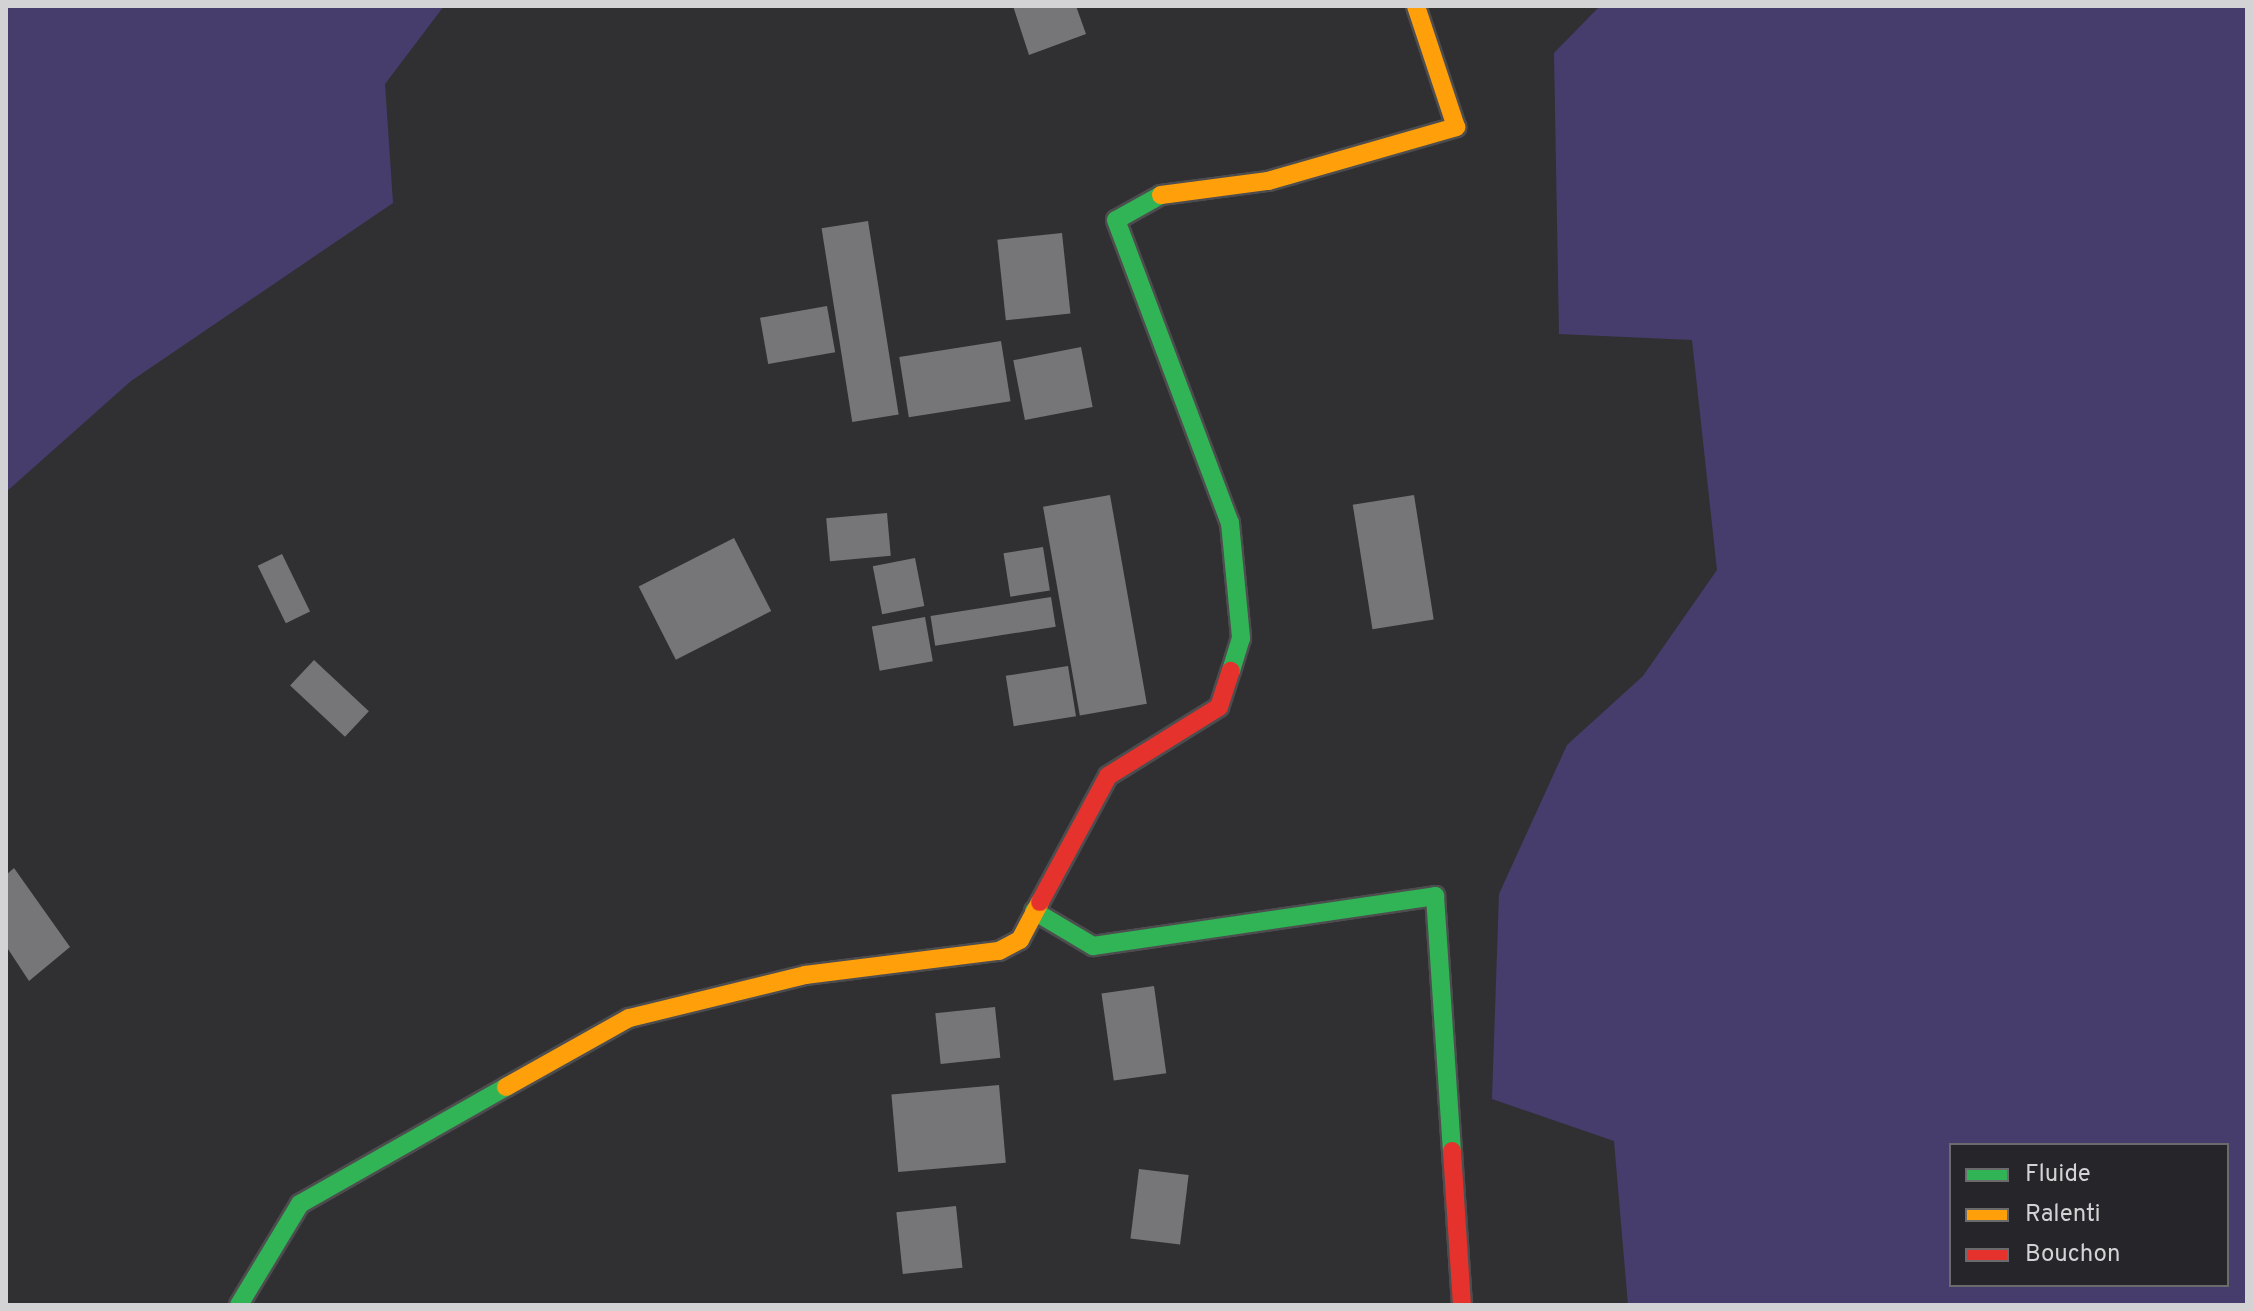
<!DOCTYPE html>
<html>
<head>
<meta charset="utf-8">
<style>
  body { margin:0 }
  #map { position:relative; width:2253px; height:1311px; overflow:hidden; background:#303032; font-family:Overpass,sans-serif }
  div>[style] { position:absolute }
  .green>* { inset:0; background:#463d6d }
  .building>* { inset:0; background:#767678; transform-origin:0 0 }
  .roads { filter:drop-shadow(2px 0 #4d4d4f) drop-shadow(-2px 0 #4d4d4f) drop-shadow(0 2px #4d4d4f) drop-shadow(0 -2px #4d4d4f) }
  .fast>* { height:18px; margin:-9px; padding:0 9px; transform-origin:9px; border-radius:9px; background:#30b455 }
  .slow>* { height:18px; margin:-9px; padding:0 9px; transform-origin:9px; border-radius:9px; background:#ff9f0a }
  .jam>* { height:18px; margin:-9px; padding:0 9px; transform-origin:9px; border-radius:9px; background:#e5322d }
  span { translate:-50% -50%; white-space:nowrap; text-align:center; line-height:1.15; -webkit-text-stroke:8px #262529; paint-order:stroke }
  .frame { position:absolute; inset:0; border:8px solid #d3d3d5; pointer-events:none }
  .legend { position:absolute; left:1949px; top:1143px; width:280px; height:144px; box-sizing:border-box; background:#262529; border:2px solid #6b6b6e; margin:0; padding:10px 14px; list-style:none; font-size:24px; color:#d3d3d5 }
  .legend li { display:flex; align-items:center; gap:16px; height:40px }
  .legend b { width:40px; border:2px solid #6b6b6e }
</style>
</head>
<body>
<div id="map">
  <div class="green">
    <div style="clip-path:polygon(6px 6px,444px 6px,385px 84px,393px 203px,131px 381px,6px 492px)"></div>
    <div style="clip-path:polygon(evenodd,1600px 6px,2247px 6px,2247px 1305px,1628px 1305px,1614px 1141px,1492px 1099px,1499px 894px,1567px 745px,1643px 676px,1717px 570px,1692px 340px,1559px 334px,1554px 53px,1600px 6px,1951px 1145px,2227px 1145px,2227px 1285px,1951px 1285px,1951px 1145px)"></div>
  </div>
  <div class="building">
    <div style="clip-path:polygon(1013px 6px,1076px 6px,1086px 34px,1029px 55px)"></div>
    <div style="left:868px;top:221px;width:196px;height:47px;rotate:81deg"></div>
    <div style="left:1062px;top:233px;width:81px;height:65px;rotate:84deg"></div>
    <div style="left:827px;top:306px;width:47px;height:68px;rotate:80deg"></div>
    <div style="left:1001px;top:341px;width:61px;height:103px;rotate:81deg"></div>
    <div style="left:1081px;top:347px;width:61px;height:69px;rotate:79deg"></div>
    <div style="left:1110px;top:495px;width:212px;height:68px;rotate:80deg"></div>
    <div style="left:1414px;top:495px;width:126px;height:62px;rotate:81deg"></div>
    <div style="left:887px;top:513px;width:43px;height:61px;rotate:85deg"></div>
    <div style="left:734px;top:538px;width:82px;height:107px;rotate:63deg"></div>
    <div style="left:1043px;top:547px;width:44px;height:40px;rotate:81deg"></div>
    <div style="left:282px;top:554px;width:64px;height:27px;rotate:64deg"></div>
    <div style="left:915px;top:558px;width:49px;height:43px;rotate:79deg"></div>
    <div style="left:1051px;top:597px;width:30px;height:122px;rotate:81deg"></div>
    <div style="left:925px;top:617px;width:45px;height:54px;rotate:80deg"></div>
    <div style="left:314px;top:660px;width:75px;height:35px;rotate:43deg"></div>
    <div style="left:1068px;top:666px;width:51px;height:63px;rotate:81deg"></div>
    <div style="clip-path:polygon(14px 868px,70px 947px,29px 981px,6px 946px,6px 875px)"></div>
    <div style="left:1154px;top:986px;width:88px;height:53px;rotate:82deg"></div>
    <div style="left:995px;top:1007px;width:51px;height:60px;rotate:84deg"></div>
    <div style="left:999px;top:1085px;width:78px;height:108px;rotate:85deg"></div>
    <div style="left:1139px;top:1169px;width:50px;height:70px;rotate:7deg"></div>
    <div style="left:956px;top:1206px;width:62px;height:60px;rotate:84deg"></div>
  </div>
  <div class="roads">
    <div class="fast">
      <div style="left:1161px;top:195px;width:51px;rotate:150.9deg"></div>
      <div style="left:1116px;top:220px;width:324px;rotate:69.4deg"></div>
      <div style="left:1230px;top:523px;width:116px;rotate:84.5deg"></div>
      <div style="left:1241px;top:638px;width:34px;rotate:107deg"></div>
      <div style="left:1034px;top:911px;width:69px;rotate:30.7deg"></div>
      <div style="left:1093px;top:946px;width:346px;rotate:-8.3deg"></div>
      <div style="left:1435px;top:896px;width:256px;rotate:86.2deg"></div>
      <div style="left:239px;top:1305px;width:118px;rotate:-58.9deg"></div>
      <div style="left:300px;top:1204px;width:237px;rotate:-29.6deg"></div>
    </div>
    <div class="slow">
      <div style="left:1161px;top:195px;width:108px;rotate:-7.5deg"></div>
      <div style="left:1268px;top:181px;width:196px;rotate:-16deg"></div>
      <div style="left:1456px;top:127px;width:127px;rotate:-108.3deg"></div>
      <div style="left:506px;top:1087px;width:141px;rotate:-29.3deg"></div>
      <div style="left:629px;top:1018px;width:181px;rotate:-13.7deg"></div>
      <div style="left:805px;top:975px;width:195px;rotate:-7.1deg"></div>
      <div style="left:999px;top:951px;width:24px;rotate:-28deg"></div>
      <div style="left:1020px;top:940px;width:43px;rotate:-62.2deg"></div>
    </div>
    <div class="jam">
      <div style="left:1040px;top:902px;width:143px;rotate:-61.6deg"></div>
      <div style="left:1108px;top:776px;width:131px;rotate:-31.9deg"></div>
      <div style="left:1219px;top:707px;width:38px;rotate:-72deg"></div>
      <div style="left:1452px;top:1151px;width:154px;rotate:86.3deg"></div>
    </div>
  </div>
  <div class="frame"></div>
  <ul class="legend">
  <li><b style="height:10px;background:#30b455"></b>Fluide</li>
  <li><b style="height:10px;background:#ff9f0a"></b>Ralenti</li>
  <li><b style="height:10px;background:#e5322d"></b>Bouchon</li>
  </ul>
</div>
</body>
</html>
